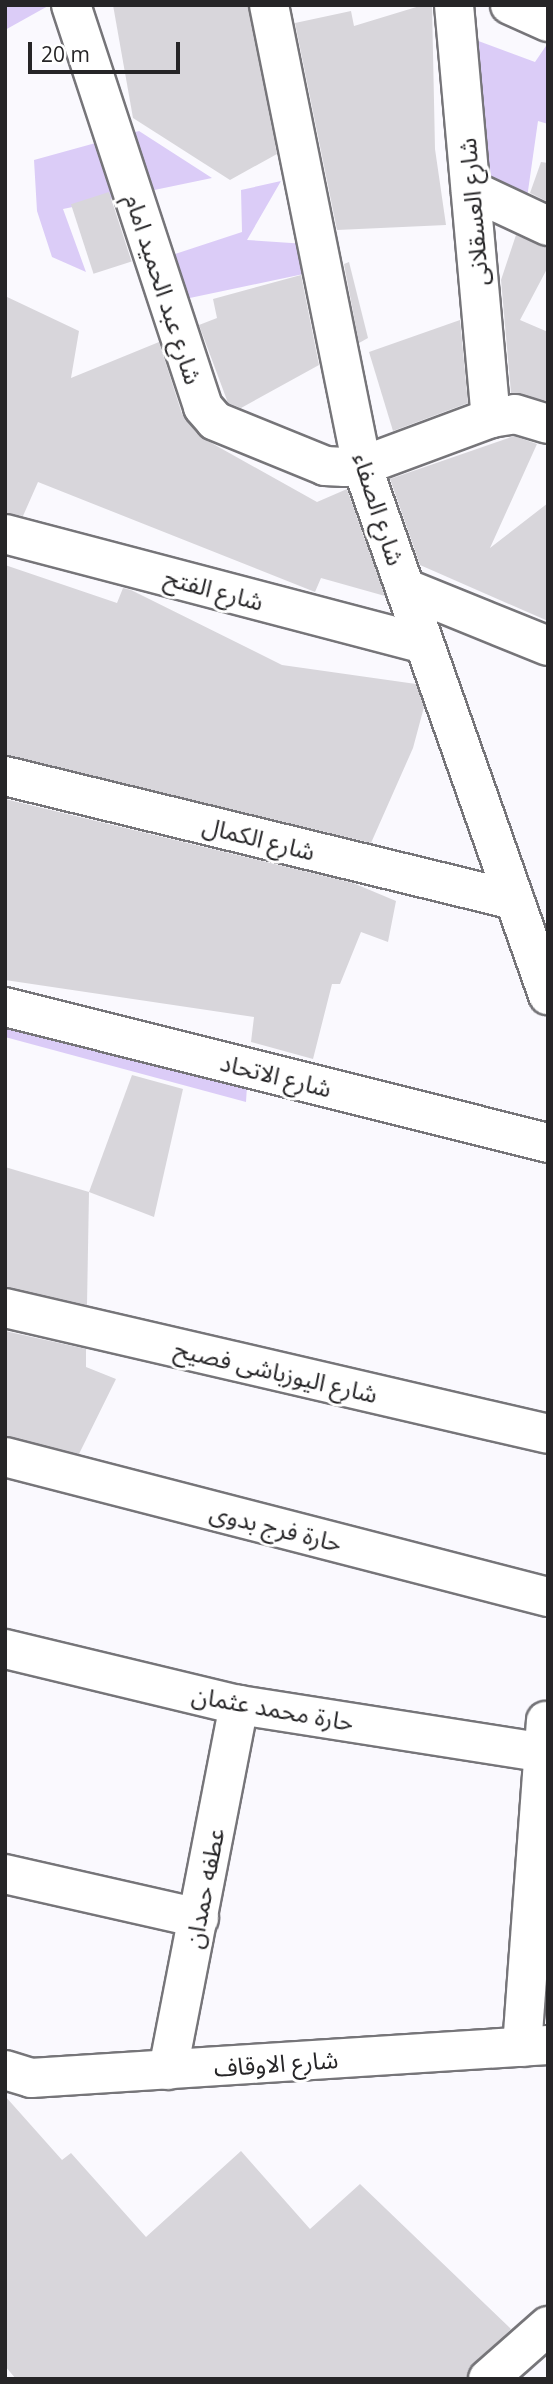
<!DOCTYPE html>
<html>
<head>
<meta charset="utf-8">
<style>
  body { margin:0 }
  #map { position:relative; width:553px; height:2384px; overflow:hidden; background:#faf9fe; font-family:"Open Sans","Noto Sans Arabic",sans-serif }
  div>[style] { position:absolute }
  .green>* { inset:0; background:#dbccf7 }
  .building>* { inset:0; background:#d8d6db; transform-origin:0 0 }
  .roads { filter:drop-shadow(2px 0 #767579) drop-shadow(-2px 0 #767579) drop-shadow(0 2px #767579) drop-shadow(0 -2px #767579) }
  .minor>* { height:38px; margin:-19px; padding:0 19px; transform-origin:19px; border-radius:19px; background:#fff }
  span { translate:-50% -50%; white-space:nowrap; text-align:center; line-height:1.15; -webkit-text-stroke:6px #fff; paint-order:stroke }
  .street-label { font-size:24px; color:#262527 }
  .frame { position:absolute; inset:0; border:7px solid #262527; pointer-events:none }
  .scale { position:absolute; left:28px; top:42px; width:152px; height:32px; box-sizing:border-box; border:4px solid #262527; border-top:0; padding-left:9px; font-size:21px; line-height:24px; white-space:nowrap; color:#262527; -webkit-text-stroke:5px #fff; paint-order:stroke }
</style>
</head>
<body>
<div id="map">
  <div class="green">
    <div style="clip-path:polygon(5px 5px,47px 5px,48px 6px,5px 30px)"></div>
    <div style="clip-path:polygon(473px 39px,535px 62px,548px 43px,548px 124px,538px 121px,527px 198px,485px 176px)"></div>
    <div style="clip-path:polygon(139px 131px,212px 178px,63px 209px,86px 272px,52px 257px,37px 211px,34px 160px)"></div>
    <div style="clip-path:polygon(281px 181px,247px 240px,306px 244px,313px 272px,185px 299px,169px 256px,242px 232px,241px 190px)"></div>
    <div style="clip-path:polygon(5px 992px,249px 1054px,246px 1102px,5px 1037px)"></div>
  </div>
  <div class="building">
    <div style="clip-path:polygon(113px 5px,248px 5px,277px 154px,230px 180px,133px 118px)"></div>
    <div style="clip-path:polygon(423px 5px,432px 5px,435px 149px,446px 225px,337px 230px,295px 23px,351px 11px,354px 26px)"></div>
    <div style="clip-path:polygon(541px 162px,548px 163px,548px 202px,530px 193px)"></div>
    <div style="left:109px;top:192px;width:73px;height:40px;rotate:72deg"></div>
    <div style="clip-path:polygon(516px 235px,548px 248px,548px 267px,520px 320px,548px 332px,548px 401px,511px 393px,501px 280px)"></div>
    <div style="clip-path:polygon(349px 262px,368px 338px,359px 343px,344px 264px)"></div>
    <div style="clip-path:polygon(301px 275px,319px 365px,241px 408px,228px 403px,199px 325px,217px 318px,213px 299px)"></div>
    <div style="clip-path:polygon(5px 296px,79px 331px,71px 378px,159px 342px,182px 414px,199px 436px,317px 502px,347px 489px,385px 596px,321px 578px,315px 592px,38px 482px,23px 516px,5px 513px)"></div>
    <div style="clip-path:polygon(460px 320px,468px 403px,393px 431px,369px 352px)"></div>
    <div style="clip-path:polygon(514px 436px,537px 444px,490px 548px,548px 503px,548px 621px,420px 565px,390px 479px)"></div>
    <div style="clip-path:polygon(5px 565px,117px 603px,123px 588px,131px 590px,282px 665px,416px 684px,424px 707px,413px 748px,371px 843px,5px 755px)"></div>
    <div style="clip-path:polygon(5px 799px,353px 883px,396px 901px,388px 942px,361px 932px,340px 984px,332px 984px,313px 1059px,251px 1042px,254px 1017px,5px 980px)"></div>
    <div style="clip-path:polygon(132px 1075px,183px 1089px,154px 1217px,89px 1192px)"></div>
    <div style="clip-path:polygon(5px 1167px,89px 1192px,87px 1305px,5px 1287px)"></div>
    <div style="clip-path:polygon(5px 1331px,86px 1349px,86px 1367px,116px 1379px,79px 1454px,5px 1436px)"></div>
    <div style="clip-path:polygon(5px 2096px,62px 2160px,71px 2153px,146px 2237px,241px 2151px,310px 2229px,360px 2184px,511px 2329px,474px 2363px,467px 2379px,16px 2379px,5px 2366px)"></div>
  </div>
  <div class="roads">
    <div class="minor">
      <div style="left:71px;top:5px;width:423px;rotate:71.8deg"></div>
      <div style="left:203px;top:407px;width:18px;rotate:49deg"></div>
      <div style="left:215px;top:421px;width:119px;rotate:22.2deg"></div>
      <div style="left:325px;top:466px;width:20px;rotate:3deg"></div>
      <div style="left:345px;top:467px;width:17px;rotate:-3deg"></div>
      <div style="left:362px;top:466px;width:138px;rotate:-20.4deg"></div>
      <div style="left:491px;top:418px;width:24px;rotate:-9deg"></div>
      <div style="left:515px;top:414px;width:34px;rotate:17deg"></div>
      <div style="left:269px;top:5px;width:470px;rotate:78.6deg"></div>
      <div style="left:362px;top:466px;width:561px;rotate:70.63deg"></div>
      <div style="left:454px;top:5px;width:415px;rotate:84.9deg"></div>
      <div style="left:510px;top:5px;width:42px;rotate:24.1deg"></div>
      <div style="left:471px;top:190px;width:85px;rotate:25.1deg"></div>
      <div style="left:5px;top:534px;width:432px;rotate:14.7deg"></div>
      <div style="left:405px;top:588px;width:154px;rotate:22.1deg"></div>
      <div style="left:5px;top:776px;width:524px;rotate:13.69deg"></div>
      <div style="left:5px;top:1007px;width:560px;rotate:14.06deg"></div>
      <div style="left:5px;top:1308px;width:557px;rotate:13.06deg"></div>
      <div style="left:5px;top:1457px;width:561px;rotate:14.46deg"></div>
      <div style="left:5px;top:1649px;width:241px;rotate:13.5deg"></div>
      <div style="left:239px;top:1705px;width:309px;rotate:8.9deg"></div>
      <div style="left:5px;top:1874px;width:199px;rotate:12.8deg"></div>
      <div style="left:522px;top:2047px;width:327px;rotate:-85.8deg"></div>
      <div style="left:5px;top:2070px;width:27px;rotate:17deg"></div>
      <div style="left:31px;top:2078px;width:518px;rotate:-3.65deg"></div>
      <div style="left:168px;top:2070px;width:372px;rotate:-79deg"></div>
      <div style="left:488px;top:2379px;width:80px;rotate:-41.5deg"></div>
    </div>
  </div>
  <div class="street-label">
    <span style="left:473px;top:212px;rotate:-95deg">شارع العسقلانى</span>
    <span style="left:164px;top:289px;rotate:72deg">شارع عبد الحميد امام</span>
    <span style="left:379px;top:509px;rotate:72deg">شارع الصفاء</span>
    <span style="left:214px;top:589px;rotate:15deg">شارع الفتح</span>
    <span style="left:259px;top:838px;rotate:14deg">شارع الكمال</span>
    <span style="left:276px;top:1075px;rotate:14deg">شارع الاتحاد</span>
    <span style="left:276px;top:1371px;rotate:13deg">شارع اليوزباشى فصيح</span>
    <span style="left:276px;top:1527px;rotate:14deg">حارة فرج بدوى</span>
    <span style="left:273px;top:1708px;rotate:10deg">حارة محمد عثمان</span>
    <span style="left:204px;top:1888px;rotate:-79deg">عطفه حمدان</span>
    <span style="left:276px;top:2063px;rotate:-4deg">شارع الاوقاف</span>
  </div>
  <div class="frame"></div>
  <div class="scale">20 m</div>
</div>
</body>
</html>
